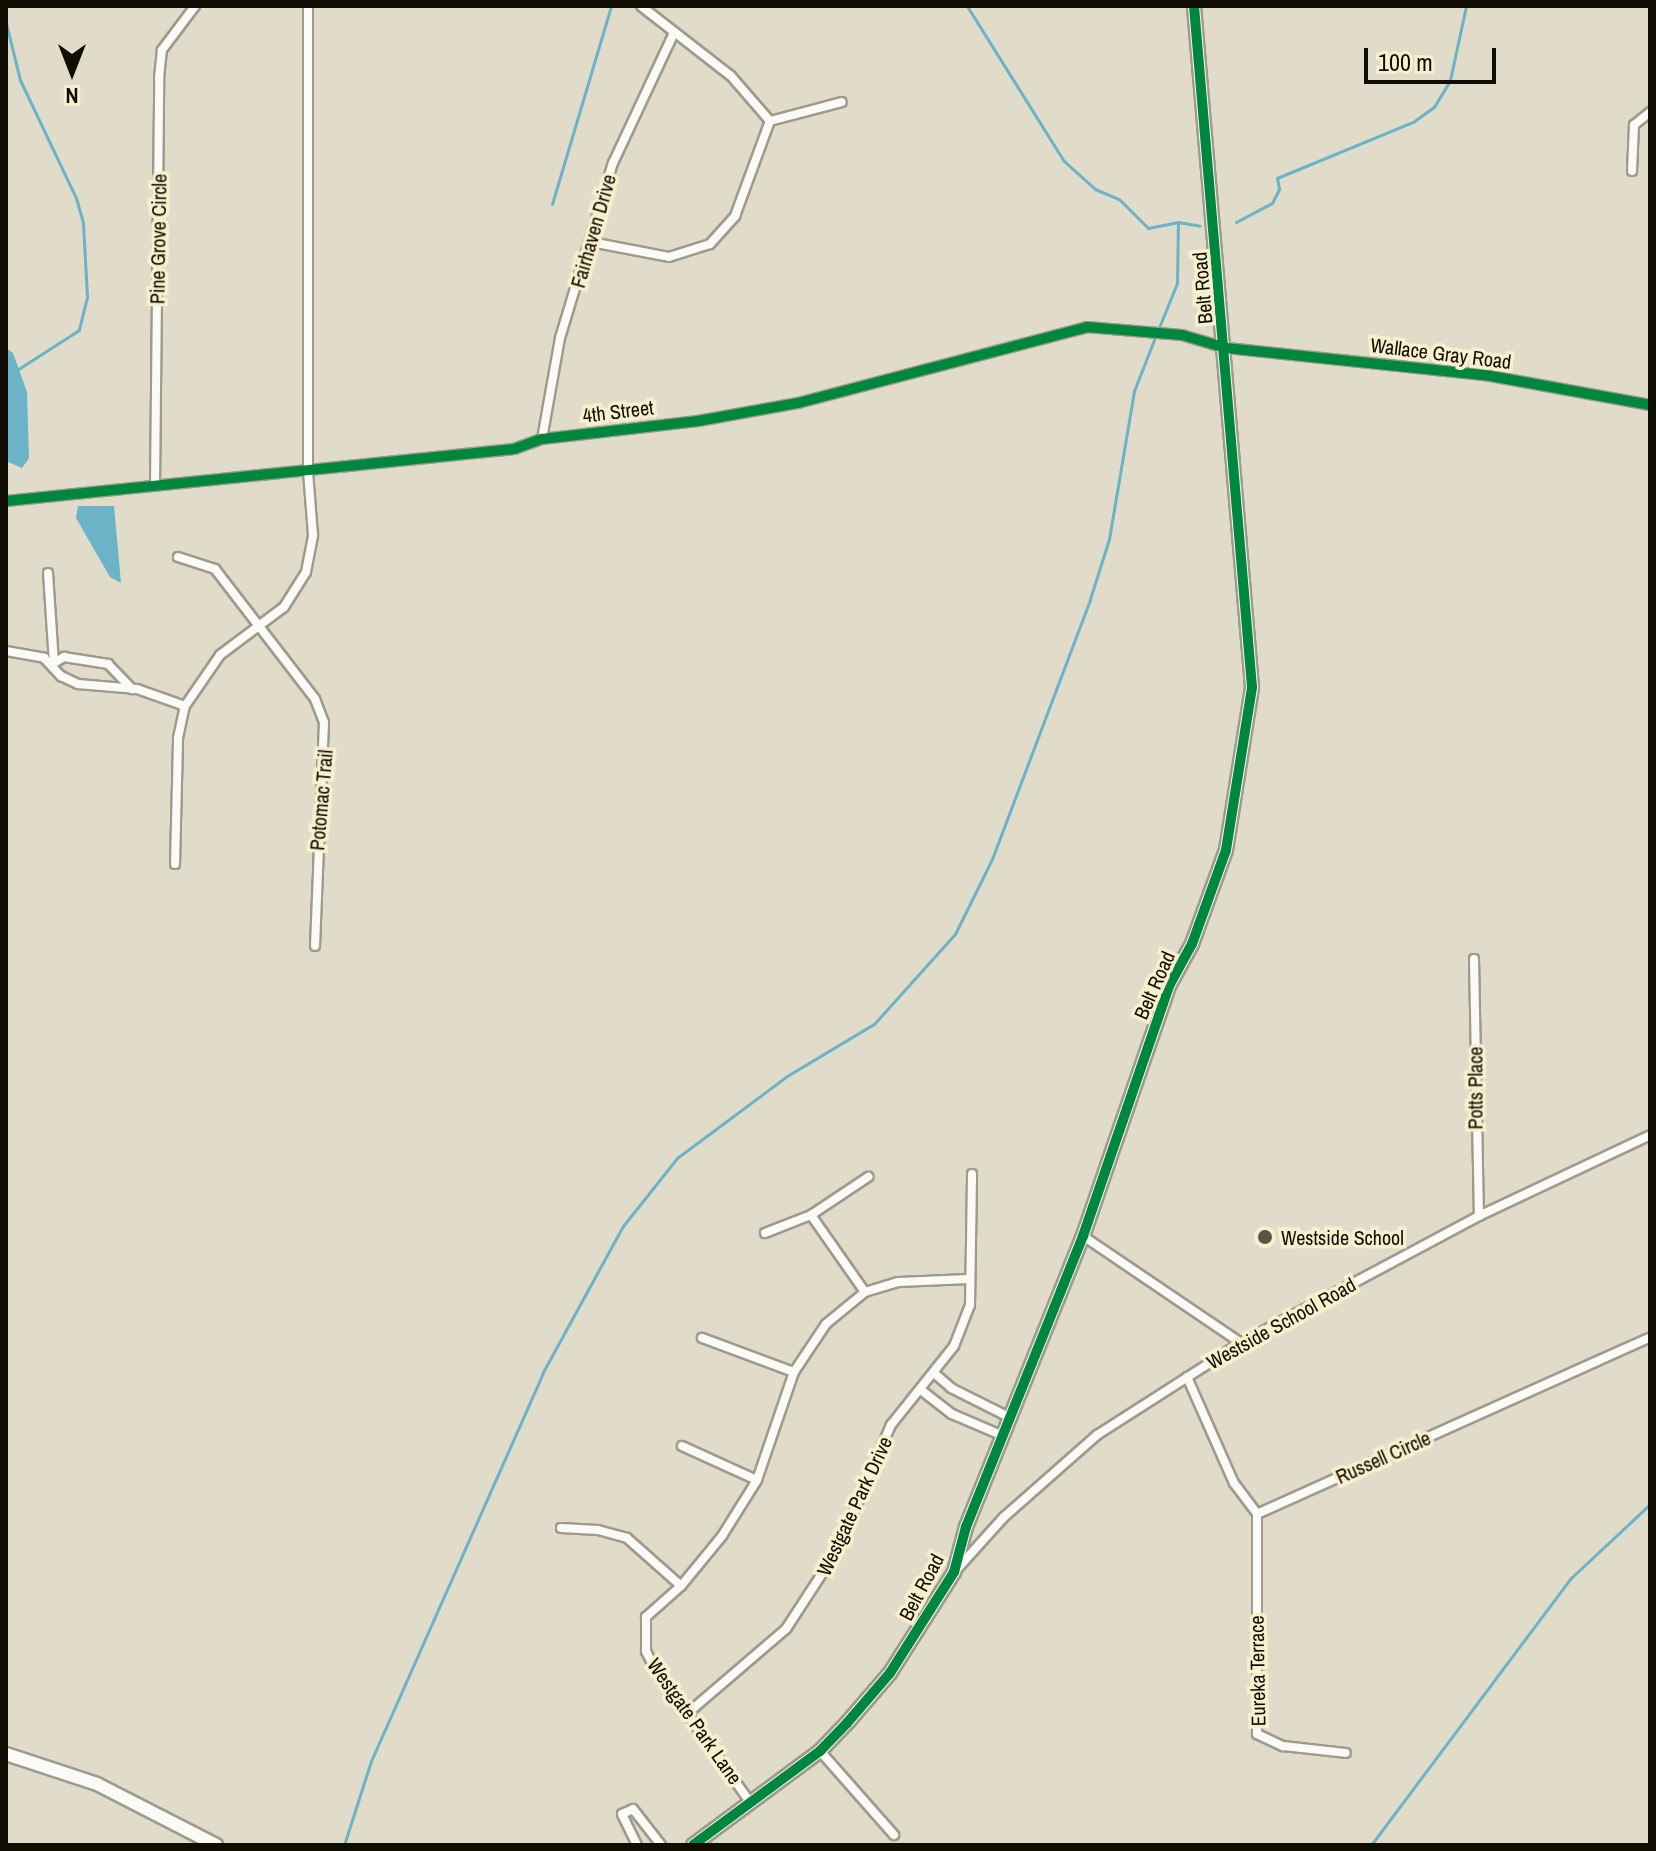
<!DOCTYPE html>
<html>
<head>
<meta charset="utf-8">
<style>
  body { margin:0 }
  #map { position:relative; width:1656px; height:1851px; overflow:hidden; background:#e1dcca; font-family:"Archivo Narrow",sans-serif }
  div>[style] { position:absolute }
  .water>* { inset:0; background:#6bb3c6 }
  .stream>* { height:3px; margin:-1.5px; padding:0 1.5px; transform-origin:1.5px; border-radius:1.5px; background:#6bb3c6 }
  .roads { filter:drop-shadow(2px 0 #9e9b8c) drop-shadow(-2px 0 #9e9b8c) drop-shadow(0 2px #9e9b8c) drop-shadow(0 -2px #9e9b8c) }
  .street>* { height:8px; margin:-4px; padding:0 4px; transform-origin:4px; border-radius:4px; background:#fafaf7 }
  .secondary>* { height:12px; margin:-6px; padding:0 6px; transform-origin:6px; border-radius:6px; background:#fafaf7 }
  .cycleway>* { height:10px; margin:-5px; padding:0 5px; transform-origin:5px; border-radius:5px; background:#00873e }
  .dots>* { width:22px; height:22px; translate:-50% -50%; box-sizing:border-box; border:4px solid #f8efcd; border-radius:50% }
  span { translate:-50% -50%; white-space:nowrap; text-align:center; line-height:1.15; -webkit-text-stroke:7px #f8efcd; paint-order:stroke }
  .street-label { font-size:20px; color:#100d03 }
  .poi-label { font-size:20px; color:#100d03 }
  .left { translate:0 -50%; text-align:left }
  .frame { position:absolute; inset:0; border:8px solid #100d03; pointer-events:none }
  .north { position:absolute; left:32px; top:32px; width:80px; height:80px; -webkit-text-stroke:6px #f8efcd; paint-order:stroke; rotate:180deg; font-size:22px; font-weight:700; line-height:32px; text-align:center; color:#100d03 }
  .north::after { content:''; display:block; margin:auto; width:28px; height:36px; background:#100d03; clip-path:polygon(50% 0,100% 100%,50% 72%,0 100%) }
  .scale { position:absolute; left:1364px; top:48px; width:132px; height:36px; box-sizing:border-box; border:4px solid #100d03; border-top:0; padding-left:10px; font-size:24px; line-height:28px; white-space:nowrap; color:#100d03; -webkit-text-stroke:6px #f8efcd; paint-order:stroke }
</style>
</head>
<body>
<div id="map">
  <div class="water">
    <div style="clip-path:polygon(6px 348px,13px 353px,27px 392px,29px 458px,22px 468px,6px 461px)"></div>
    <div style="clip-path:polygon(78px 506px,114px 506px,121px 583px,110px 577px,76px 518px)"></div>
  </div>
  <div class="stream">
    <div style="left:967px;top:6px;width:183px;rotate:58deg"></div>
    <div style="left:1064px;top:161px;width:42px;rotate:42.1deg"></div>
    <div style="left:1095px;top:189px;width:26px;rotate:23deg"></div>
    <div style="left:1119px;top:199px;width:41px;rotate:45deg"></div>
    <div style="left:1148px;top:228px;width:31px;rotate:-11deg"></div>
    <div style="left:1178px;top:222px;width:22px;rotate:10deg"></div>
    <div style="left:6px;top:23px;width:59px;rotate:76.2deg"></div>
    <div style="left:20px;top:80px;width:131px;rotate:64.6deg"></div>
    <div style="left:76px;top:198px;width:26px;rotate:74deg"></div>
    <div style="left:83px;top:223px;width:74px;rotate:86.9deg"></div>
    <div style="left:87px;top:297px;width:34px;rotate:104deg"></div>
    <div style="left:79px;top:330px;width:74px;rotate:147.2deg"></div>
    <div style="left:552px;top:204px;width:207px;rotate:-73.4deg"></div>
    <div style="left:1236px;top:222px;width:41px;rotate:-27.8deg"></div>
    <div style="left:1272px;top:203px;width:16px;rotate:-63deg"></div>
    <div style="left:1279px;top:189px;width:11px;rotate:-100deg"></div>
    <div style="left:1277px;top:178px;width:147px;rotate:-22.4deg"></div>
    <div style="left:1413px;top:122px;width:26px;rotate:-36deg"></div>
    <div style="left:1434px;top:107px;width:31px;rotate:-59deg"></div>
    <div style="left:1450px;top:80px;width:76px;rotate:-77.8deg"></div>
    <div style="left:1158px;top:330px;width:51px;rotate:-68deg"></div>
    <div style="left:1177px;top:283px;width:61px;rotate:-89.1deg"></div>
    <div style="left:344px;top:1845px;width:88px;rotate:-72.2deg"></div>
    <div style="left:371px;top:1761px;width:425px;rotate:-66.1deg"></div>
    <div style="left:543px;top:1372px;width:166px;rotate:-61.3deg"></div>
    <div style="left:623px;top:1226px;width:87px;rotate:-51.5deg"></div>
    <div style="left:677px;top:1158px;width:137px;rotate:-36.7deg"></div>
    <div style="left:787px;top:1076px;width:101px;rotate:-30.9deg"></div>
    <div style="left:874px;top:1024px;width:121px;rotate:-48deg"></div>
    <div style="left:955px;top:934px;width:84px;rotate:-63.7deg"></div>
    <div style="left:992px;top:859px;width:278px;rotate:-69.3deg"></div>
    <div style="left:1090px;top:599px;width:63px;rotate:-72.4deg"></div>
    <div style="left:1109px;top:539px;width:150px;rotate:-80.4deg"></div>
    <div style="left:1134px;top:391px;width:58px;rotate:-68.7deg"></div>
    <div style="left:1371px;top:1845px;width:334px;rotate:-53.2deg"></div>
    <div style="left:1571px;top:1578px;width:108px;rotate:-43.1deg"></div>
  </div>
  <div class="roads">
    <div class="street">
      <div style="left:641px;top:6px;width:114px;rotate:37.9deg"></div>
      <div style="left:731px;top:76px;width:60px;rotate:49.1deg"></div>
      <div style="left:1632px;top:171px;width:46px;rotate:-87.5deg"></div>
      <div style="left:1634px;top:125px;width:21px;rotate:-39deg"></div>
      <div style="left:591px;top:242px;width:79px;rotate:10.9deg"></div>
      <div style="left:669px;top:257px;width:43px;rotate:-17.6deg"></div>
      <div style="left:710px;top:244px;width:38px;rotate:-48deg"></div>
      <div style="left:735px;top:216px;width:101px;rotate:-69.8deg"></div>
      <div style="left:770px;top:121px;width:74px;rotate:-14.8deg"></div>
      <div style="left:542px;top:439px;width:103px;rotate:-79.9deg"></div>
      <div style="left:560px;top:338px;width:183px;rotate:-73.2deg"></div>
      <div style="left:613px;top:163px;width:144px;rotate:-64.9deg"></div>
      <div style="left:155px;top:485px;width:407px;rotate:-89.4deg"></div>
      <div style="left:159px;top:78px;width:28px;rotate:-84deg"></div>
      <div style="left:162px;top:50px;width:55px;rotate:-53.1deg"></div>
      <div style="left:6px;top:501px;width:511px;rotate:-5.84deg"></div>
      <div style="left:514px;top:449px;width:30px;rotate:-20deg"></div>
      <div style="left:542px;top:439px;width:157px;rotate:-6.6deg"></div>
      <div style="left:698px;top:421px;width:102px;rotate:-10.2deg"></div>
      <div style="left:798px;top:403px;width:299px;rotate:-14.7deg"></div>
      <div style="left:1087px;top:327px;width:95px;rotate:4.8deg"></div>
      <div style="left:1182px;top:335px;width:46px;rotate:16.5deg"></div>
      <div style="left:1226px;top:348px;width:260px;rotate:6deg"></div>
      <div style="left:1485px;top:375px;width:168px;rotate:10.3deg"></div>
      <div style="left:178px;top:557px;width:39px;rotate:18deg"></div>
      <div style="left:215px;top:569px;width:164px;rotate:52.4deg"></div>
      <div style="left:315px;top:699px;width:25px;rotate:69deg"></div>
      <div style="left:324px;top:722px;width:224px;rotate:92.3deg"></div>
      <div style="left:48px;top:573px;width:90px;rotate:86.2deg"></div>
      <div style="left:6px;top:651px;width:39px;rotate:10deg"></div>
      <div style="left:44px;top:658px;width:25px;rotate:47deg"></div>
      <div style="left:61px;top:676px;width:19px;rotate:25deg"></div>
      <div style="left:78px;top:684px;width:59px;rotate:4.8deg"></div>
      <div style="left:137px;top:689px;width:51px;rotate:19.5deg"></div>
      <div style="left:54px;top:663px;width:12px;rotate:-31deg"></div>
      <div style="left:64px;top:657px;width:45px;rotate:9deg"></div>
      <div style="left:108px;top:664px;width:35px;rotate:46deg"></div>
      <div style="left:175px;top:864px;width:126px;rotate:-88.6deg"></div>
      <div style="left:178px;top:738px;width:33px;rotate:-78deg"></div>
      <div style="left:185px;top:706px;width:62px;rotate:-55.5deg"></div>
      <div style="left:220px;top:655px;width:80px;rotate:-36.9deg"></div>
      <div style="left:284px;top:607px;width:41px;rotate:-57.8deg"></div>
      <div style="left:306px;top:572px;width:38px;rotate:-79deg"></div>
      <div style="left:313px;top:535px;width:64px;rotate:-94.5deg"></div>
      <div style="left:308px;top:471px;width:465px;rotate:-90deg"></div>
      <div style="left:1474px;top:959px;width:257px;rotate:88.9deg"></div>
      <div style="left:811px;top:1215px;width:94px;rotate:55deg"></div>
      <div style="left:765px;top:1233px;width:49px;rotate:-21.4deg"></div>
      <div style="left:811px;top:1215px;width:69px;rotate:-33.7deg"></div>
      <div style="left:1083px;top:1236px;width:191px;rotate:34.1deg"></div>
      <div style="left:702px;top:1338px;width:98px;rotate:20.3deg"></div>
      <div style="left:934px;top:1373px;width:23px;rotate:41deg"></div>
      <div style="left:951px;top:1388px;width:65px;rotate:26.6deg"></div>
      <div style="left:1187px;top:1377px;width:116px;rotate:66.1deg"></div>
      <div style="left:1234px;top:1483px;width:39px;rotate:53deg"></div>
      <div style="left:921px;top:1390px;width:39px;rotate:38deg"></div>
      <div style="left:952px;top:1414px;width:53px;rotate:23.2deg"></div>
      <div style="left:682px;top:1446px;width:82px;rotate:24.4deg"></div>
      <div style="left:1257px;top:1514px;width:431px;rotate:-24.2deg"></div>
      <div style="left:1257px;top:1514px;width:220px;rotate:90deg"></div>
      <div style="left:1257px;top:1734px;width:29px;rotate:25deg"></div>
      <div style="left:1283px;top:1746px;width:63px;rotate:6.3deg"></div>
      <div style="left:561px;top:1528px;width:37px;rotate:3deg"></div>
      <div style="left:598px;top:1530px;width:30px;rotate:15deg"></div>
      <div style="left:627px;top:1538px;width:72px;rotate:41.6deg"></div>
      <div style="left:958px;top:1568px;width:69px;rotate:-48deg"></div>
      <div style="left:1004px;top:1517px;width:124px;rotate:-41.4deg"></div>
      <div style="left:1097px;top:1435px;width:171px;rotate:-32.6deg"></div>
      <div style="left:1241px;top:1343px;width:270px;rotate:-28.1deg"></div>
      <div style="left:1479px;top:1216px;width:189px;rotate:-25.3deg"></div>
      <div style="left:689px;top:1712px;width:128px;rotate:-40.6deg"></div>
      <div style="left:786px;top:1629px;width:95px;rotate:-57deg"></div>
      <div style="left:838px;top:1549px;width:135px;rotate:-66.9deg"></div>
      <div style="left:891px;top:1425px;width:101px;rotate:-51.4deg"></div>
      <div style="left:954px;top:1346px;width:44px;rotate:-68.7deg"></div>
      <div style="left:970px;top:1305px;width:131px;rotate:-89.1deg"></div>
      <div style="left:820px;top:1751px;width:112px;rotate:48.6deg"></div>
      <div style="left:750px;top:1802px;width:163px;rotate:-125.5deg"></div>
      <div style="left:655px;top:1669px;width:20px;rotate:-117deg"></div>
      <div style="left:646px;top:1651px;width:34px;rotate:-90deg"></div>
      <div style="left:646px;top:1617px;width:47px;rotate:-41.5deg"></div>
      <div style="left:681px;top:1586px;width:65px;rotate:-50.6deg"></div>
      <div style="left:722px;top:1536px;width:66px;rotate:-58deg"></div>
      <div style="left:757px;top:1480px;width:114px;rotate:-71.1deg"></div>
      <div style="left:794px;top:1372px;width:58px;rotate:-56.3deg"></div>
      <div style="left:826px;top:1324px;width:50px;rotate:-39.4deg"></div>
      <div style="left:865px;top:1292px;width:34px;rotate:-17deg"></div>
      <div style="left:898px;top:1282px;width:72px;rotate:-2.4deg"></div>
      <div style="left:637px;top:1845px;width:34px;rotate:-116deg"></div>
      <div style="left:622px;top:1814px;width:12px;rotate:-24deg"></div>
      <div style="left:633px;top:1809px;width:46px;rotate:52.1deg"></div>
    </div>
    <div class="secondary">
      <div style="left:6px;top:1754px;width:96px;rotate:18.2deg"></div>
      <div style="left:97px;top:1784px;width:134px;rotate:27.1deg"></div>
      <div style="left:693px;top:1845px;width:158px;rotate:-36.5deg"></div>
      <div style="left:820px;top:1751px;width:39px;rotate:-46deg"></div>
      <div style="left:847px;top:1723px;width:66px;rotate:-49.3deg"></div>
      <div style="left:890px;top:1673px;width:120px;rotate:-57.6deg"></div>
      <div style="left:954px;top:1572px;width:47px;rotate:-75.1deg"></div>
      <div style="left:966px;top:1527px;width:314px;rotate:-68.1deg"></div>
      <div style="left:1083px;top:1236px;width:267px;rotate:-71deg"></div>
      <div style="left:1170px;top:984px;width:46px;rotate:-61.2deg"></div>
      <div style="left:1192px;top:944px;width:100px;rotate:-70.1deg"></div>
      <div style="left:1226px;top:850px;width:165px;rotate:-80.9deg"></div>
      <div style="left:1252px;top:687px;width:683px;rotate:-94.87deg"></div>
    </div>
  </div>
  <div class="cycleway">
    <div style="left:6px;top:501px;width:511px;rotate:-5.84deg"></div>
    <div style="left:514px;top:449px;width:30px;rotate:-20deg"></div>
    <div style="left:542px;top:439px;width:157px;rotate:-6.6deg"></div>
    <div style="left:698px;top:421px;width:102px;rotate:-10.2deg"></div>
    <div style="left:798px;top:403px;width:299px;rotate:-14.7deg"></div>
    <div style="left:1087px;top:327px;width:95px;rotate:4.8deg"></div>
    <div style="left:1182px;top:335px;width:46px;rotate:16.5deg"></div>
    <div style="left:1226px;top:348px;width:260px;rotate:6deg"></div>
    <div style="left:1485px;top:375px;width:168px;rotate:10.3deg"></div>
    <div style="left:693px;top:1845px;width:158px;rotate:-36.5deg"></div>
    <div style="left:820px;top:1751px;width:39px;rotate:-46deg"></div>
    <div style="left:847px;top:1723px;width:66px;rotate:-49.3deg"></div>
    <div style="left:890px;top:1673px;width:120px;rotate:-57.6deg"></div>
    <div style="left:954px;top:1572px;width:47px;rotate:-75.1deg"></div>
    <div style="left:966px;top:1527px;width:314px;rotate:-68.1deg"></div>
    <div style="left:1083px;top:1236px;width:267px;rotate:-71deg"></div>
    <div style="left:1170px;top:984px;width:46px;rotate:-61.2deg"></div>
    <div style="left:1192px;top:944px;width:100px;rotate:-70.1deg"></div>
    <div style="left:1226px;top:850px;width:165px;rotate:-80.9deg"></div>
    <div style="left:1252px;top:687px;width:683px;rotate:-94.87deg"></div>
  </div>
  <div class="dots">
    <div style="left:1265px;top:1237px;background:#595549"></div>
  </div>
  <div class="street-label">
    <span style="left:593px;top:231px;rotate:-74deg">Fairhaven Drive</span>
    <span style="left:158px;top:239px;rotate:-89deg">Pine Grove Circle</span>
    <span style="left:1202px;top:288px;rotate:-95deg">Belt Road</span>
    <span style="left:1441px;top:353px;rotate:7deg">Wallace Gray Road</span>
    <span style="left:618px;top:411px;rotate:-7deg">4th Street</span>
    <span style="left:321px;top:800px;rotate:-85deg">Potomac Trail</span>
    <span style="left:1154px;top:985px;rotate:-66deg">Belt Road</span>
    <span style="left:1475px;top:1088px;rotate:-90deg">Potts Place</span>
    <span style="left:1281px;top:1323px;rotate:-29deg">Westside School Road</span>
    <span style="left:1383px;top:1457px;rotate:-24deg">Russell Circle</span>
    <span style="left:854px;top:1506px;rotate:-65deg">Westgate Park Drive</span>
    <span style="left:921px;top:1587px;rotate:-62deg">Belt Road</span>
    <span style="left:1257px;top:1671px;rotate:-91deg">Eureka Terrace</span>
    <span style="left:695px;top:1721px;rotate:55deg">Westgate Park Lane</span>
  </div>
  <div class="poi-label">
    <span class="left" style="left:1281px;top:1237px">Westside School</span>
  </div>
  <div class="frame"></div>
  <div class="north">N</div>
  <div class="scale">100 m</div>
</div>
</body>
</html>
